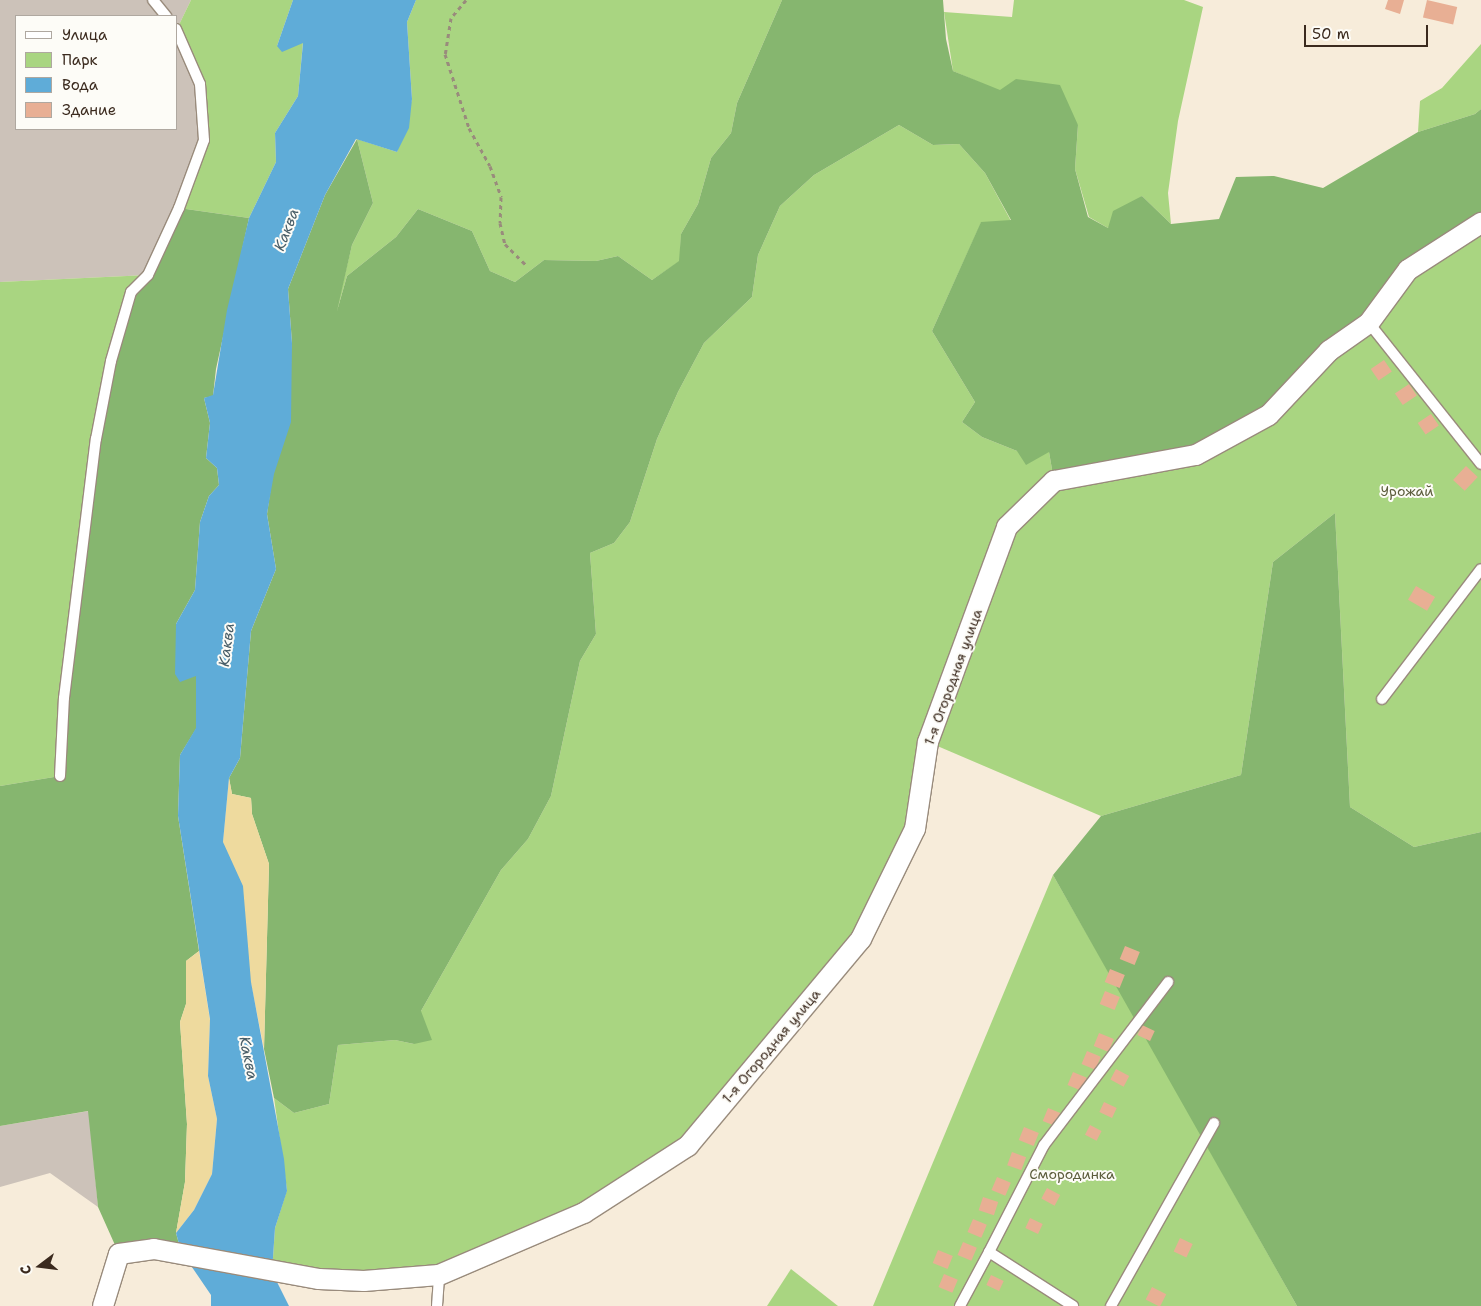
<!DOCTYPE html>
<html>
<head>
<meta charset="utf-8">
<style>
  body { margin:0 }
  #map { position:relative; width:1481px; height:1306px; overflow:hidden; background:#f7ecda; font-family:"Shantell Sans",sans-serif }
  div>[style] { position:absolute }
  .industrial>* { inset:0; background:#ccc2b9 }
  .green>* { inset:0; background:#a9d581 }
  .forest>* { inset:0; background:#86b66f }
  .sand>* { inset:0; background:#eeda9e }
  .water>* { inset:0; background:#5facd8 }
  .building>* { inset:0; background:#e8af94; transform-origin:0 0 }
  .path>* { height:3px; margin-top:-1.5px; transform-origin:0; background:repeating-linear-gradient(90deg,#998b7c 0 4px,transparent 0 8px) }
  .roads { filter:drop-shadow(1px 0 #998b7c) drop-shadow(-1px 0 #998b7c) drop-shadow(0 1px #998b7c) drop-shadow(0 -1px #998b7c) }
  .service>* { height:10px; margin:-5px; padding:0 5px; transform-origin:5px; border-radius:5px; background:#fff }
  .minor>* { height:20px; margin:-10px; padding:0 10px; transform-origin:10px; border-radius:10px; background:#fff }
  span { translate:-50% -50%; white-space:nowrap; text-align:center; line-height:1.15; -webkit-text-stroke:4px #fdfcf7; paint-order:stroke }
  .park-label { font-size:14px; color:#5c5d3c }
  .street-label { font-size:14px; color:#3b2a1e }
  .water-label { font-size:15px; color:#495e68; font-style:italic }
  .legend { position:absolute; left:15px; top:15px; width:162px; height:115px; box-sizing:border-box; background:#fdfcf7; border:1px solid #afa8a0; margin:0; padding:6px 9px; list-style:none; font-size:15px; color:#3b2a1e }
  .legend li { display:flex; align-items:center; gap:10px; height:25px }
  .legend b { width:25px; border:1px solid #afa8a0 }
  .north { position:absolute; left:15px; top:1241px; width:50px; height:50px; -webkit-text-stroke:4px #fdfcf7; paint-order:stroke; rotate:255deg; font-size:14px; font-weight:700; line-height:20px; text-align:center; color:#3b2a1e }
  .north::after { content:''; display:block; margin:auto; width:18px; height:22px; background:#3b2a1e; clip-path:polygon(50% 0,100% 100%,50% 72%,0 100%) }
  .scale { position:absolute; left:1304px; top:25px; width:124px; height:22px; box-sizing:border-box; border:2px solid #3b2a1e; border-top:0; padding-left:6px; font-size:15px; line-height:18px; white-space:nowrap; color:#3b2a1e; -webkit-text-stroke:4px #fdfcf7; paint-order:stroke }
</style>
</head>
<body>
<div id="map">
  <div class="industrial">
    <div style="clip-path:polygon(evenodd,0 0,191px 0,177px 29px,200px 84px,204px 140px,148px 275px,0 282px,0 0,16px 16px,176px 16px,176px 129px,16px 129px,16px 16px)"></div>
    <div style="clip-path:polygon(89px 1111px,98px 1207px,50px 1173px,0 1187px,0 1126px)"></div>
  </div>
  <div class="green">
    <div style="clip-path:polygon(191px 0,293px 0,277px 46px,303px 42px,298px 96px,275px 133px,276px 162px,249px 218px,179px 208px,204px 139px,200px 84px,177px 29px)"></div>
    <div style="clip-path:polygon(416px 0,782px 0,737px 103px,731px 133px,711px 158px,698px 204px,681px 234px,680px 261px,652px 280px,618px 256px,596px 261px,544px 260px,515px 282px,490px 271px,472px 231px,418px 209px,396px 237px,347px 276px,332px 328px,352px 245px,373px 203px,357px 139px,397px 152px,412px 99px,407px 22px)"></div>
    <div style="clip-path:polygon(1014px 0,1184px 0,1203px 7px,1178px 121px,1168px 193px,1171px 224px,1142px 196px,1108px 228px,1089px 217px,1075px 169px,1078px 125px,953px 71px,944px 12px,1012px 17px)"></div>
    <div style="clip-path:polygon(1481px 44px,1481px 109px,1475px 114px,1418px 132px,1420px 101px,1442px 88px)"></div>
    <div style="clip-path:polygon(899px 125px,933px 145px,959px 144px,985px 173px,1011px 221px,981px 223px,932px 331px,975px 402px,962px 422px,982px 437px,1017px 451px,1049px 452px,1054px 481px,1408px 270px,1481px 223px,1481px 832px,1414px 847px,1350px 807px,1335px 513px,1273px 562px,1241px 775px,1101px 816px,928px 742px,915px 829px,861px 939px,688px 1146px,584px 1213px,439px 1275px,272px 1272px,275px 1228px,287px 1190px,274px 1098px,294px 1113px,329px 1104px,338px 1045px,395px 1040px,414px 1044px,421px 1011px,501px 870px,528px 839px,551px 796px,580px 661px,596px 634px,590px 553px,614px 543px,630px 522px,657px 439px,678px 392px,704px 343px,752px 297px,758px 255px,780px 206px,814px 175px)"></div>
    <div style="clip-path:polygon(148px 275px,60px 776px,0 786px,0 282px)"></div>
    <div style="clip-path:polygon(1053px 875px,1149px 1042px,1297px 1306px,873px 1306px)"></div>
    <div style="clip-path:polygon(791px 1269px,838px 1306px,767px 1306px)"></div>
  </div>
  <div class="forest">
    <div style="clip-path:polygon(782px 0,943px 0,946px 39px,953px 71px,1000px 90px,1016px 79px,1060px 85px,1078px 125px,1075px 169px,1088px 217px,1108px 228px,1113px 211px,1142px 196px,1171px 224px,1219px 219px,1236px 177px,1274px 176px,1323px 188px,1418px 132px,1475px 114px,1481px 109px,1481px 223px,1409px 270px,1269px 415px,1196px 455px,1054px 481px,1049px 452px,1026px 465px,1017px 451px,982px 437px,962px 422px,975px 402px,932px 331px,981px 222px,1011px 220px,985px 173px,959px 144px,933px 145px,899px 125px,814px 175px,780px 206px,758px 255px,752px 297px,704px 343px,678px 392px,657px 439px,630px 522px,614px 543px,590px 553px,596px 634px,580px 661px,551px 796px,528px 839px,501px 870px,421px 1011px,432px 1040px,414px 1044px,395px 1040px,338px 1045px,329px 1104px,294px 1113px,274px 1098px,264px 1049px,269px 864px,252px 814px,251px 798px,232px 794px,229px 778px,240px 758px,251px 631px,276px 569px,267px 514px,292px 343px,288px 289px,325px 195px,357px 139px,373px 203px,352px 245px,337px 311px,347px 276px,396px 237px,418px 209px,472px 231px,490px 271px,515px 282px,544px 260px,596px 261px,618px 256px,652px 280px,679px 261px,681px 234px,698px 204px,711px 158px,731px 133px,737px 103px)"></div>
    <div style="clip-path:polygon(179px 208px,249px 218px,216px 369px,213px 396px,204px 398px,210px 423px,206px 458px,217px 468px,219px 485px,209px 496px,200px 522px,195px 590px,176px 624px,196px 675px,196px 729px,180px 755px,178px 816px,199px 951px,186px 961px,186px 1004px,180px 1022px,187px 1124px,185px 1182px,176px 1233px,181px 1251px,119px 1254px,98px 1207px,88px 1111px,0 1126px,0 786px,60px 776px,96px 439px,131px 292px,148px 275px)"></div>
    <div style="clip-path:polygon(1335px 513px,1350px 807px,1414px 847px,1481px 832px,1481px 1306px,1297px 1306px,1053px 875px,1101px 816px,1241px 775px,1273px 562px)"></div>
  </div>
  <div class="sand">
    <div style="clip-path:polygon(229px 778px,232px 794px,251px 798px,252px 814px,269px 864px,264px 1049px,223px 842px)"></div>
    <div style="clip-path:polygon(199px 951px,210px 1020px,208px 1076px,217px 1119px,212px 1174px,194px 1210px,176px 1233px,185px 1182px,187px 1124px,180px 1022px,186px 1004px,186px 961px)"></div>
  </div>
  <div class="water">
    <div style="clip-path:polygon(293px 0,416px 0,407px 22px,412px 99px,409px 128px,397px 152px,356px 139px,325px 195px,288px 289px,292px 343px,291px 422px,274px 474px,267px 514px,276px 569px,251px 631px,240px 758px,229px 778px,223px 842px,243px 886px,251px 982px,284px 1159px,287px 1191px,275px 1228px,272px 1272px,289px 1306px,211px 1306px,211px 1295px,181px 1251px,176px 1233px,194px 1210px,212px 1174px,217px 1119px,208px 1076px,210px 1019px,178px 816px,180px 755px,196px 728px,196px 676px,180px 682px,175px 674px,176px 624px,195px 590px,200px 522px,209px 496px,219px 485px,217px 468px,206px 458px,210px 423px,204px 398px,213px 395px,227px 310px,249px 218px,276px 162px,275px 133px,298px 96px,303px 43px,282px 52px,277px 46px)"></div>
  </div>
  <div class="building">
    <div style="clip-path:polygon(1388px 0,1404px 0,1400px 14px,1385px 9px)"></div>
    <div style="left:1427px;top:0;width:31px;height:18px;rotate:13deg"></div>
    <div style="left:1384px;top:360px;width:14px;height:16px;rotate:56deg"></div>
    <div style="left:1409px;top:384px;width:14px;height:17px;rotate:56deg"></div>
    <div style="left:1431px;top:414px;width:14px;height:16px;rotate:56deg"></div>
    <div style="left:1466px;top:466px;width:16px;height:19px;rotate:43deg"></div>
    <div style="left:1416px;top:586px;width:22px;height:16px;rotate:30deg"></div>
    <div style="left:1125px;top:946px;width:16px;height:14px;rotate:22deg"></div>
    <div style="left:1110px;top:969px;width:16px;height:14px;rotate:22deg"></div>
    <div style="left:1105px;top:991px;width:16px;height:14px;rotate:22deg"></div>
    <div style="left:1142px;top:1025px;width:14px;height:11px;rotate:25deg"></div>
    <div style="left:1099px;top:1033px;width:16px;height:14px;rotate:22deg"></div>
    <div style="left:1087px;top:1051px;width:15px;height:14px;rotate:23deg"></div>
    <div style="left:1116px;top:1069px;width:15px;height:12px;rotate:28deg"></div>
    <div style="left:1073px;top:1072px;width:15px;height:14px;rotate:23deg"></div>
    <div style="left:1104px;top:1102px;width:14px;height:11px;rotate:25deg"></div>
    <div style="left:1048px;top:1108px;width:16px;height:14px;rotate:22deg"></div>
    <div style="left:1090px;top:1125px;width:13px;height:11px;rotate:27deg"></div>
    <div style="left:1024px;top:1127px;width:16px;height:14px;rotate:22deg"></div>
    <div style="left:1012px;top:1152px;width:15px;height:14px;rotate:20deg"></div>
    <div style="left:997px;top:1177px;width:15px;height:14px;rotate:23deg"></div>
    <div style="left:1047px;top:1188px;width:15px;height:12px;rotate:28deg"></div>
    <div style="left:983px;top:1197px;width:16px;height:14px;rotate:18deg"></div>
    <div style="left:1030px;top:1218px;width:14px;height:11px;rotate:25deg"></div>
    <div style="left:973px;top:1219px;width:15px;height:14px;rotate:23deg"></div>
    <div style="left:1180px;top:1238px;width:14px;height:15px;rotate:25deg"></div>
    <div style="left:963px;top:1242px;width:15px;height:14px;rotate:23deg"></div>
    <div style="left:938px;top:1250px;width:16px;height:14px;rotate:22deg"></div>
    <div style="left:944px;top:1274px;width:15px;height:14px;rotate:23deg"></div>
    <div style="left:991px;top:1275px;width:14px;height:11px;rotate:25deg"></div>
    <div style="left:1152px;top:1287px;width:16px;height:14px;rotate:27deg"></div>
  </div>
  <div class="path">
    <div style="left:466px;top:0;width:23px;rotate:130deg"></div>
    <div style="left:451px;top:18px;width:36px;rotate:99deg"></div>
    <div style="left:445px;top:54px;width:78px;rotate:72deg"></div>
    <div style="left:469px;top:128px;width:43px;rotate:61.1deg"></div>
    <div style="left:490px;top:166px;width:33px;rotate:70deg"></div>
    <div style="left:501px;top:197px;width:26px;rotate:92deg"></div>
    <div style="left:500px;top:223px;width:22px;rotate:77deg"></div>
    <div style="left:505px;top:244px;width:31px;rotate:45deg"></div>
  </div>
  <div class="roads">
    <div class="service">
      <div style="left:153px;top:0;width:21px;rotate:51deg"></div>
      <div style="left:1369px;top:323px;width:180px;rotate:51.5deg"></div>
      <div style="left:1382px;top:699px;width:163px;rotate:-52.7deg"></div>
      <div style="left:60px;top:776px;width:78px;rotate:-87.1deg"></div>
      <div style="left:64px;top:698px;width:261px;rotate:-83deg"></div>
      <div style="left:96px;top:439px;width:79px;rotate:-79.1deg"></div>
      <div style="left:111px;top:361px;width:72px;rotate:-73.8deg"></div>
      <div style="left:131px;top:292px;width:24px;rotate:-45deg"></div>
      <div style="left:148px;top:275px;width:74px;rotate:-65.2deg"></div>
      <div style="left:179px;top:208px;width:72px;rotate:-69.8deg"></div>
      <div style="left:204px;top:140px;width:56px;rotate:-94.1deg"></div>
      <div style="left:200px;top:84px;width:60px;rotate:-113.6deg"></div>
      <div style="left:989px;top:1252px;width:120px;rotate:-62.8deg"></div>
      <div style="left:1044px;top:1145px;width:205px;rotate:-52.7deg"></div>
      <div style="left:437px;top:1306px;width:31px;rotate:-86deg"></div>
      <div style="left:960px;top:1306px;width:61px;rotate:-61.8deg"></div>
      <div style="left:989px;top:1252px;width:100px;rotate:32.7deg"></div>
      <div style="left:1111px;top:1306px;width:210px;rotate:-60.6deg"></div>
    </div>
    <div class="minor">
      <div style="left:103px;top:1306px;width:54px;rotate:-72.9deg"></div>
      <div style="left:119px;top:1254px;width:35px;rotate:-8deg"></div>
      <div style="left:154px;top:1249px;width:168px;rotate:10.3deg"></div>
      <div style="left:319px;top:1279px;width:45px;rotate:2.5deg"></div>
      <div style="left:364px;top:1281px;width:75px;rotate:-4.6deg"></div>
      <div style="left:439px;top:1275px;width:158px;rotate:-23.2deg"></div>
      <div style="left:584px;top:1213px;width:124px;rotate:-32.8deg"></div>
      <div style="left:688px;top:1146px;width:270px;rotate:-50.1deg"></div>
      <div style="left:861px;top:939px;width:123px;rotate:-63.9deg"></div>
      <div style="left:915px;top:829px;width:88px;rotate:-81.5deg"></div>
      <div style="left:928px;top:742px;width:229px;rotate:-69.8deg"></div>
      <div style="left:1007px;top:527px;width:66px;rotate:-44.4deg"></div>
      <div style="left:1054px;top:481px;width:144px;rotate:-10.4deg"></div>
      <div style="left:1196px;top:455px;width:83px;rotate:-28.7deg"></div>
      <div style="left:1269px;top:415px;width:88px;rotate:-46.8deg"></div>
      <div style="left:1329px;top:351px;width:49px;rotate:-35deg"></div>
      <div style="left:1369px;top:323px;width:66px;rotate:-53.7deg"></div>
      <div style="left:1408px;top:270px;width:87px;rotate:-32.8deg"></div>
    </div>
  </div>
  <div class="park-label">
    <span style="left:1407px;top:491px">Урожай</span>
    <span style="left:1072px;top:1174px">Смородинка</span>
  </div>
  <div class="street-label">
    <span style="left:953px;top:677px;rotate:-70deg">1-я Огородная улица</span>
    <span style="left:771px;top:1046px;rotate:-50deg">1-я Огородная улица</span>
  </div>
  <div class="water-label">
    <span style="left:287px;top:230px;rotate:-69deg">Каква</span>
    <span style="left:227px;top:645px;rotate:-83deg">Каква</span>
    <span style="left:248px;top:1058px;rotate:78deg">Каква</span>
  </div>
  <ul class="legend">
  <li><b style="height:6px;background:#fff"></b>Улица</li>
  <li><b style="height:14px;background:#a9d581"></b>Парк</li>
  <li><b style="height:14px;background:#5facd8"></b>Вода</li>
  <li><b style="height:14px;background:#e8af94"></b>Здание</li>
  </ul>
  <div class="north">С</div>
  <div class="scale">50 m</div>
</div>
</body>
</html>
